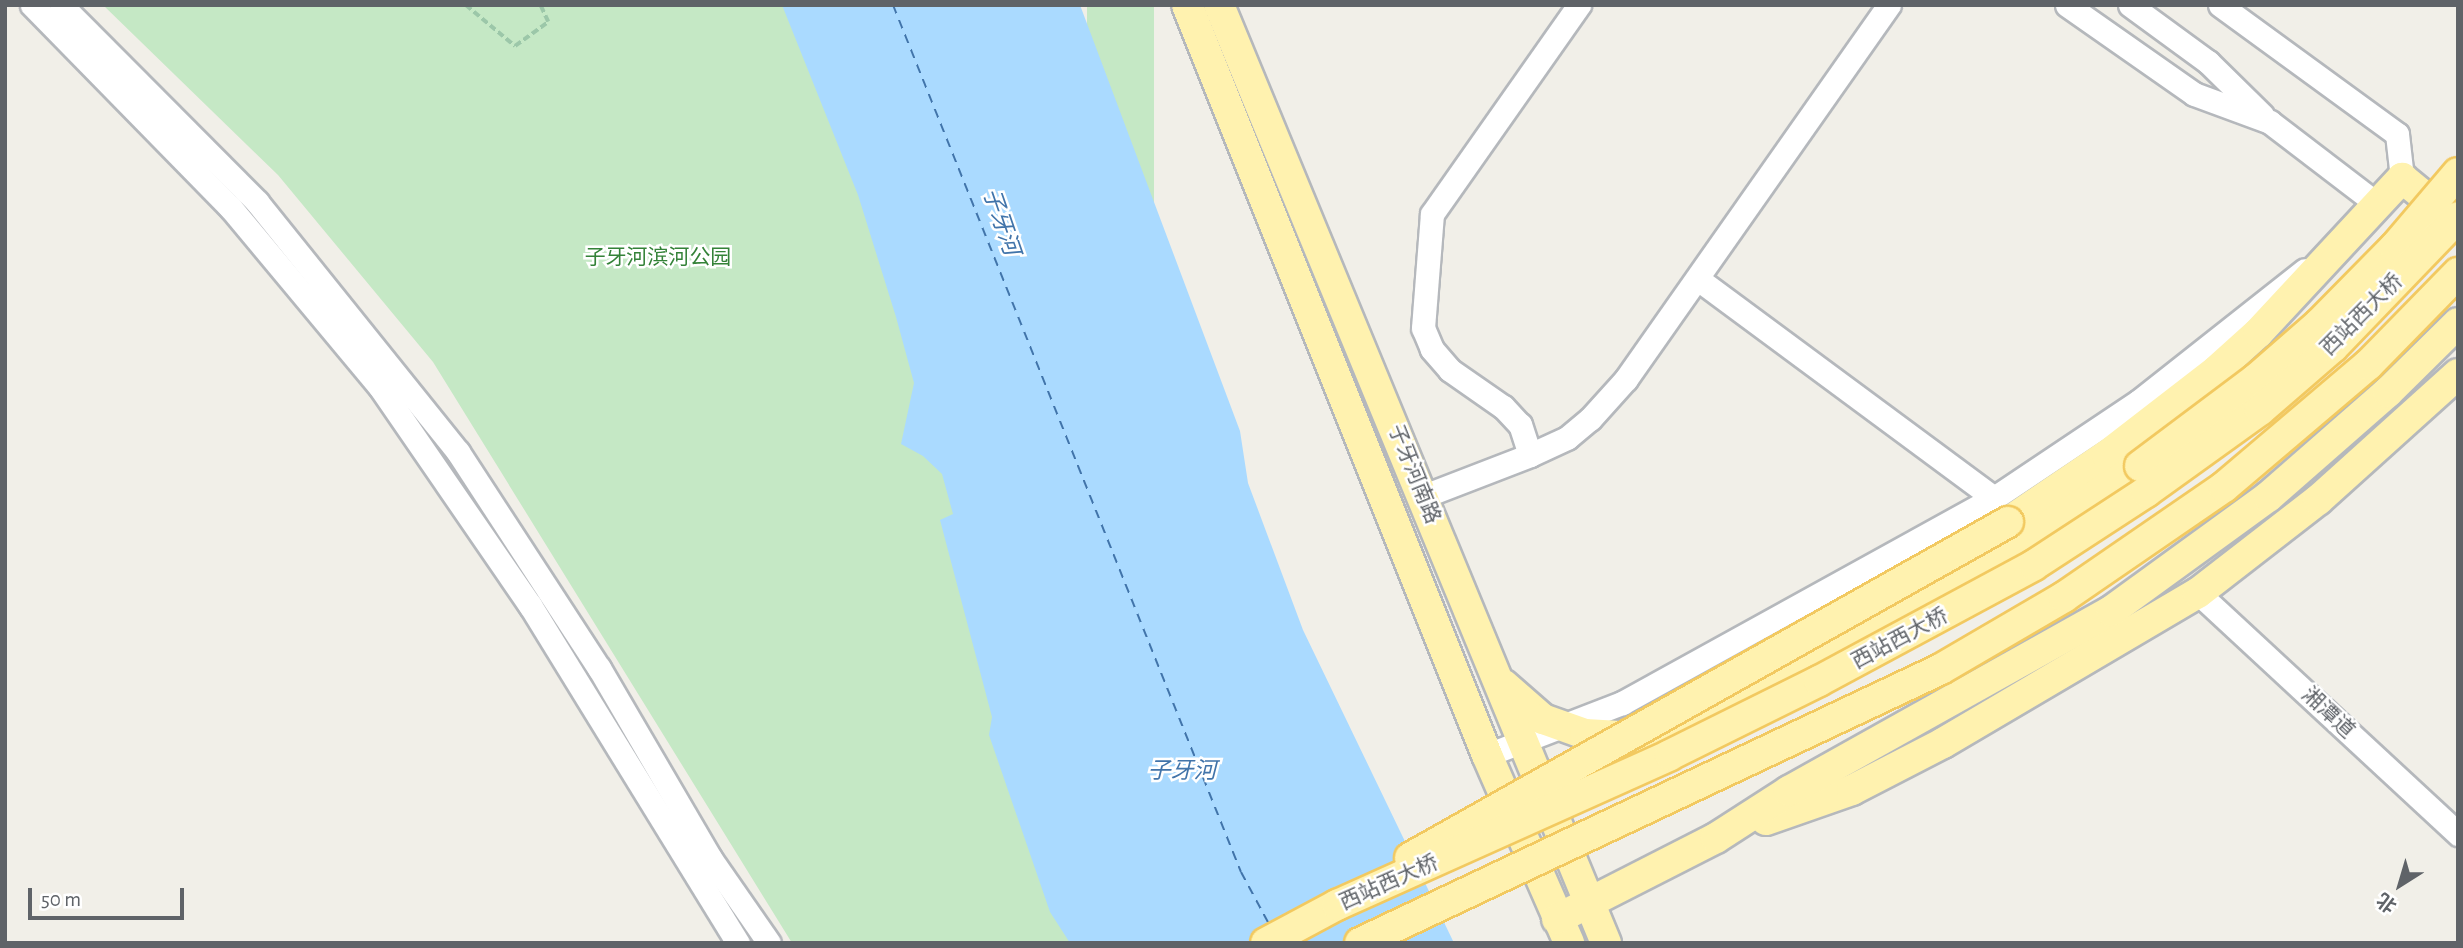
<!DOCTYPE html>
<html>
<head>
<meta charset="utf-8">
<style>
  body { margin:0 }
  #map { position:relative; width:2463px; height:948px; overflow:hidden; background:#f1efe8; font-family:"Alegreya Sans","Noto Sans SC",sans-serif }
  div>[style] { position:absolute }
  .green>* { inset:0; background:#c5e8c5; transform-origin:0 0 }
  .water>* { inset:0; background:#aadaff }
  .ferry>* { height:2px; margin-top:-1px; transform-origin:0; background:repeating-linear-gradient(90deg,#4174aa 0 9px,transparent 0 16px) }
  .path>* { height:3.5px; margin-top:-1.75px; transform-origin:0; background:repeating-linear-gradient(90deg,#9cc7a9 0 7px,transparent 0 10.5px) }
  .roads { filter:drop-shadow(2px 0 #b5b8bc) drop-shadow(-2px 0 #b5b8bc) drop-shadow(0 2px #b5b8bc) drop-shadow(0 -2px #b5b8bc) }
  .minor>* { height:23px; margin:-11.5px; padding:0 11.5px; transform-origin:11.5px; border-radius:11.5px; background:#fff }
  .major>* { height:30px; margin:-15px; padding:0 15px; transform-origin:15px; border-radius:15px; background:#fff2af }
  .bridges { filter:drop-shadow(2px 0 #f2c960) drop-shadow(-2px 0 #f2c960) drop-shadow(0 2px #f2c960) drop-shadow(0 -2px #f2c960) }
  .major-bridge>* { height:30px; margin:-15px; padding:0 15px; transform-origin:15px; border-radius:15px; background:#fff2af }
  span { translate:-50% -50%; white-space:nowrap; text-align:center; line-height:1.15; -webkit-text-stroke:5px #fff; paint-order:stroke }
  .park-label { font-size:21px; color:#348238 }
  .street-label { font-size:21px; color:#5f6368 }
  .water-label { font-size:23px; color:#4174aa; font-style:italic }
  .frame { position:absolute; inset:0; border:7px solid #5f6368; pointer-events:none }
  .north { position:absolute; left:2365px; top:850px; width:70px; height:70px; -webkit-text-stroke:5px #fff; paint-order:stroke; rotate:217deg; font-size:19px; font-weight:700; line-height:28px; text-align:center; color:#5f6368 }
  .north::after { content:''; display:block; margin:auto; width:24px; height:32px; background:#5f6368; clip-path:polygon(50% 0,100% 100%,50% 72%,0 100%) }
  .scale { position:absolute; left:28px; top:888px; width:156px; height:32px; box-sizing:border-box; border:4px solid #5f6368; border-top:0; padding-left:9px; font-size:21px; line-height:24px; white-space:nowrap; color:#5f6368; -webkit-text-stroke:5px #fff; paint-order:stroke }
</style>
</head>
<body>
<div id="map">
  <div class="green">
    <div style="clip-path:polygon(103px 5px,829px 5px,1136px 943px,792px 943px,433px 362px,278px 175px)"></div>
    <div style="left:1087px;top:5px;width:67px;height:776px"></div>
  </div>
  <div class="water">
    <div style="clip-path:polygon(782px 5px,1080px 5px,1240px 431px,1248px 483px,1303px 630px,1454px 943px,1070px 943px,1050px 912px,989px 735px,992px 717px,940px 520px,953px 514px,942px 474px,923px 456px,901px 444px,914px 383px,896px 317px,858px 195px)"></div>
  </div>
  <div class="ferry">
    <div style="left:893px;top:5px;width:934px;rotate:68.13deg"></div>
    <div style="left:1241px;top:872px;width:59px;rotate:61.7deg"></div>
  </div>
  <div class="path">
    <div style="left:466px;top:5px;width:64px;rotate:39.9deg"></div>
    <div style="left:515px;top:46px;width:41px;rotate:-36deg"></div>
    <div style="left:548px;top:22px;width:19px;rotate:-115deg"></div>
  </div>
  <div class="roads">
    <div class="minor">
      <div style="left:32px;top:5px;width:283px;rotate:45.6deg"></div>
      <div style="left:230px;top:207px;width:234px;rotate:50.2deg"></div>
      <div style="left:380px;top:387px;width:265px;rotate:55.5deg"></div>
      <div style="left:530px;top:605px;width:397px;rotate:58.4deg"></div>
      <div style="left:61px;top:5px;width:278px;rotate:45.1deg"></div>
      <div style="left:257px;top:202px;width:321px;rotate:51.2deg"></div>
      <div style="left:458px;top:452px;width:258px;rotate:56.9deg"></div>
      <div style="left:599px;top:668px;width:220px;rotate:59.7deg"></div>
      <div style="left:710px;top:858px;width:103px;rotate:55.2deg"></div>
      <div style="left:2067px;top:5px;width:155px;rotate:35deg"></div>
      <div style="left:2194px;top:94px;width:81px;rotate:20.2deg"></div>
      <div style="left:2270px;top:122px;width:133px;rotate:37.4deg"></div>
      <div style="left:2130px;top:5px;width:97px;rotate:36.2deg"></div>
      <div style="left:2208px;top:62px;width:76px;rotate:44.5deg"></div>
      <div style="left:2220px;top:5px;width:219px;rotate:36.1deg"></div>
      <div style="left:2397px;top:134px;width:44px;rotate:83.5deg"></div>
      <div style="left:1698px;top:279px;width:368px;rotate:36.5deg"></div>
      <div style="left:1530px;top:455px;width:32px;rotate:-108deg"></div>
      <div style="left:1520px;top:425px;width:25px;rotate:-133deg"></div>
      <div style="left:1503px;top:407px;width:65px;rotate:-145.1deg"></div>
      <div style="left:1450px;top:370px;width:28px;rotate:-131deg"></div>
      <div style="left:1432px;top:349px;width:23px;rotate:-113deg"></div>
      <div style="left:1423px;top:328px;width:114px;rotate:-85.5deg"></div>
      <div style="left:1432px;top:214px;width:256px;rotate:-54.9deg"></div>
      <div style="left:1424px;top:496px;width:114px;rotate:-21.1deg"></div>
      <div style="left:1530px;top:455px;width:41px;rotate:-24.7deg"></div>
      <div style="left:1567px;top:438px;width:30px;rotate:-40deg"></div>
      <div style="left:1590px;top:419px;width:54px;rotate:-48deg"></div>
      <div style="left:1626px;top:379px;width:457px;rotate:-54.9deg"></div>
      <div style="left:2198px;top:593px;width:355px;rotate:42.8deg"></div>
      <div style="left:1487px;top:755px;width:145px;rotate:-21.1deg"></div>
      <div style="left:1622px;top:703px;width:425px;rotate:-28.9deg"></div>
      <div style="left:1994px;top:498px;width:174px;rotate:-33.8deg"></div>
      <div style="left:2139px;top:401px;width:211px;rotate:-38.3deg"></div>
    </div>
    <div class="major">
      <div style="left:1187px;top:5px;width:808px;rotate:68.2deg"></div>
      <div style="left:1487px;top:755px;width:205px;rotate:66.4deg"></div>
      <div style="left:1219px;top:5px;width:1015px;rotate:67.58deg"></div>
      <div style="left:2008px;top:522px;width:120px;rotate:-34.1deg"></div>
      <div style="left:2107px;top:455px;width:139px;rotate:-37.7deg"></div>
      <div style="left:2217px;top:370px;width:55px;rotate:-42.1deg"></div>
      <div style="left:2258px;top:333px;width:212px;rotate:-47.1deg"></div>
      <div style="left:2402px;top:178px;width:65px;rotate:39.4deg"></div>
      <div style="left:1504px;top:685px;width:52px;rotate:41.1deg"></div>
      <div style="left:1543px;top:719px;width:45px;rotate:19.7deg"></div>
      <div style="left:1585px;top:734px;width:52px;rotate:3.3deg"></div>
      <div style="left:1567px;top:786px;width:468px;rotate:-27.6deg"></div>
      <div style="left:1982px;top:569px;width:189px;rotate:-33.1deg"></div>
      <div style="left:1766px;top:820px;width:91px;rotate:-19.2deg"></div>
      <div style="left:1852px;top:790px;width:102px;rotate:-27.3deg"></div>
      <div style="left:1943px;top:743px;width:296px;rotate:-30.5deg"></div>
      <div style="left:2198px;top:593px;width:152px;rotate:-37.8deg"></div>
      <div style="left:2318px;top:500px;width:188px;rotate:-42deg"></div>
      <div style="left:1557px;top:919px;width:178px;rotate:-27deg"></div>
      <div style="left:1716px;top:838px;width:87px;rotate:-32.8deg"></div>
      <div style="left:1789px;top:791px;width:369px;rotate:-29.2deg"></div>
      <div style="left:2111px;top:611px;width:194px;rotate:-36deg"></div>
      <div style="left:2268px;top:497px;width:159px;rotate:-41.2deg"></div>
      <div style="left:2388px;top:392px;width:98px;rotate:-44.6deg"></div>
    </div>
  </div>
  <div class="bridges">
    <div class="major-bridge">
      <div style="left:2140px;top:466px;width:145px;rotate:-36.9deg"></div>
      <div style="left:2256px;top:379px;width:84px;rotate:-41.1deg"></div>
      <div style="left:2319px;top:324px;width:108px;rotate:-45.4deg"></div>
      <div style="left:2395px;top:247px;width:97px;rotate:-49.6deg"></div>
      <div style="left:1410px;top:858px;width:686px;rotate:-29.33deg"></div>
      <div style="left:1266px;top:943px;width:81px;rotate:-28.2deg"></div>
      <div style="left:1337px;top:905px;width:365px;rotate:-24.2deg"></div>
      <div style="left:1670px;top:755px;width:166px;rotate:-26.4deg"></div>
      <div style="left:1819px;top:681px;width:244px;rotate:-28.3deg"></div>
      <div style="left:2034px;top:565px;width:134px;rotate:-33.1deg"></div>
      <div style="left:2146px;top:492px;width:140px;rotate:-35.7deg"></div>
      <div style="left:2260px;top:410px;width:96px;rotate:-40.8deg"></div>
      <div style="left:2333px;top:347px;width:180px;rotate:-46.1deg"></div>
      <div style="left:1360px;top:943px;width:642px;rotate:-25.25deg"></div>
      <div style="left:1941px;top:669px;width:143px;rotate:-30.3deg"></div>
      <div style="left:2064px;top:597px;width:194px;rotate:-34.5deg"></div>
      <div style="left:2224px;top:487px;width:189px;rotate:-40.3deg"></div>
      <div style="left:2368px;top:365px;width:129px;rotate:-45.6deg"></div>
    </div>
  </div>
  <div class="park-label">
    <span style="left:658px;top:258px">子牙河滨河公园</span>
  </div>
  <div class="street-label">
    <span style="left:2362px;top:315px;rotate:-45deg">西站西大桥</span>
    <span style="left:1414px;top:474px;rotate:68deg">子牙河南路</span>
    <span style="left:1900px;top:639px;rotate:-28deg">西站西大桥</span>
    <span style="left:2328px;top:713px;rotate:43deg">湘潭道</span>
    <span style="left:1389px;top:883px;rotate:-24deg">西站西大桥</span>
  </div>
  <div class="water-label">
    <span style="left:1000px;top:222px;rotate:71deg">子牙河</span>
    <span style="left:1182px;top:772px">子牙河</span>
  </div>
  <div class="frame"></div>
  <div class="north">北</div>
  <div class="scale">50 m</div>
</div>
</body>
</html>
